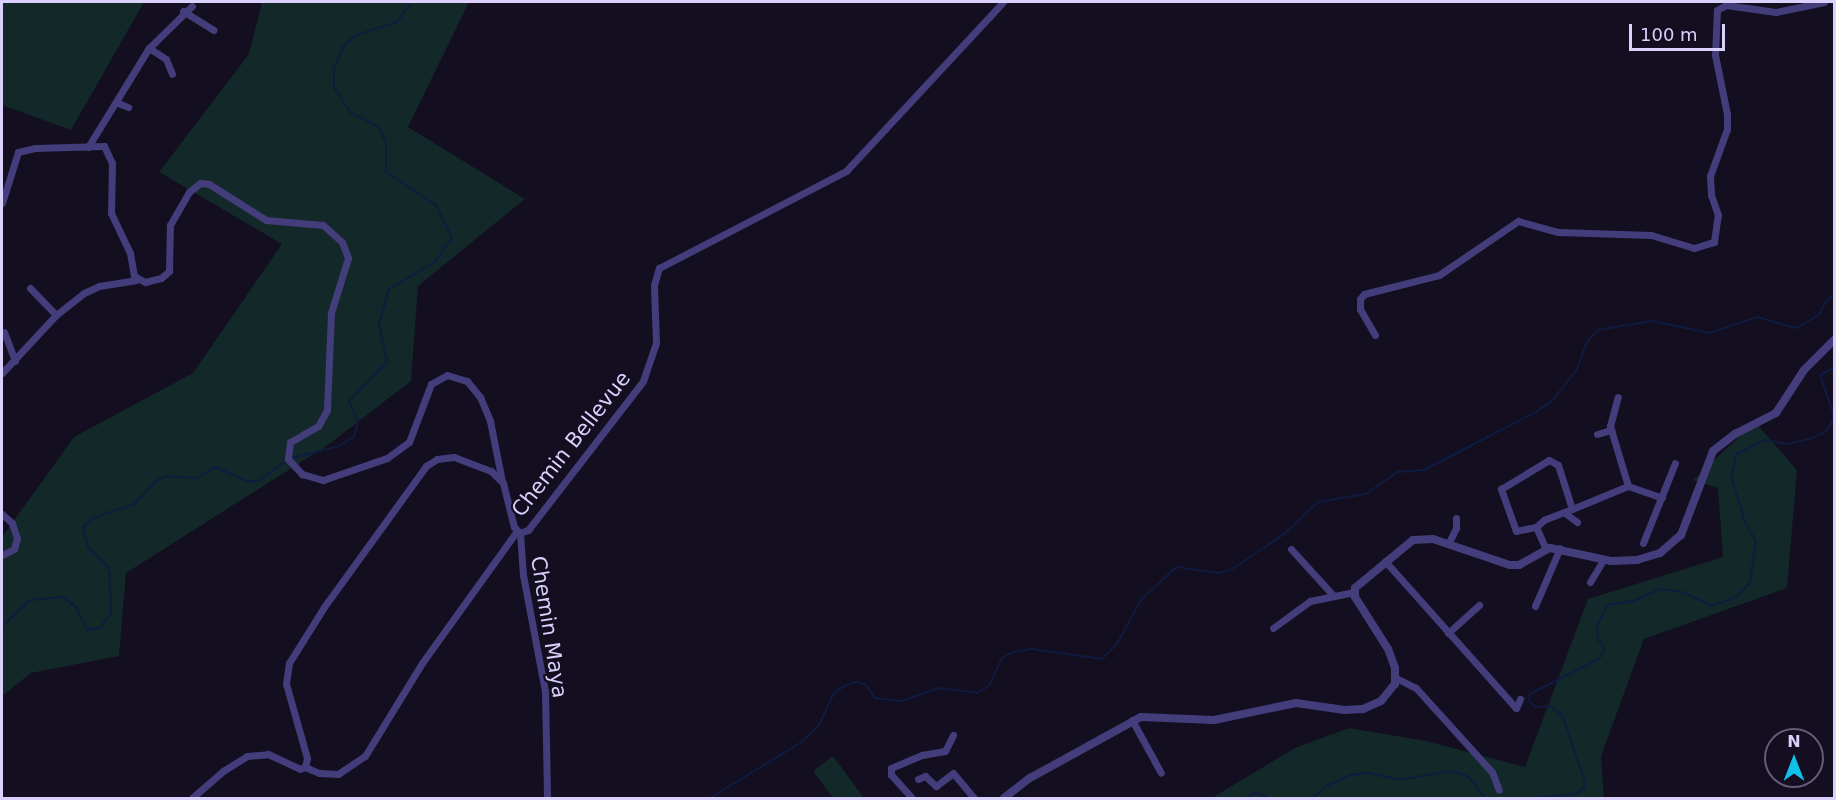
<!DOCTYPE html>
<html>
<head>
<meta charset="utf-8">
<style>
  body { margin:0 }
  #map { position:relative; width:1836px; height:800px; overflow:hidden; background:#130e20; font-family:"DejaVu Sans",sans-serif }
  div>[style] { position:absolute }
  .green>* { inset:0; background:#122829 }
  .stream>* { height:2px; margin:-1px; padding:0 1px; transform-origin:1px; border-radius:1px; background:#0f1c3f }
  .minor>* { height:7px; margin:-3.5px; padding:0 3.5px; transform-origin:3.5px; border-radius:3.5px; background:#443d7c }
  .tertiary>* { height:8px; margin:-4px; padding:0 4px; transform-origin:4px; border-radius:4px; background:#443d7c }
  span { translate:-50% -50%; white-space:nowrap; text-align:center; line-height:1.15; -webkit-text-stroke:4.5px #130e20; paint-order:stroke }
  .street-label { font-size:21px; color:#d9d0fc }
  .frame { position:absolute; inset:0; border:3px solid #d9d0fc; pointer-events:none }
  .north { position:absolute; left:1764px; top:728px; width:60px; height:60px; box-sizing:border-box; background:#130e20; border:2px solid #625c78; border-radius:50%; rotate:0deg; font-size:16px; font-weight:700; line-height:24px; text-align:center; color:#d9d0fc }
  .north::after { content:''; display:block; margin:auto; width:21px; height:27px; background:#10c0e9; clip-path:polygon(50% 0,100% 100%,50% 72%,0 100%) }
  .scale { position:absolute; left:1629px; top:24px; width:96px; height:27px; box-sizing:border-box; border:3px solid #d9d0fc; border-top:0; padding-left:8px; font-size:18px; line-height:21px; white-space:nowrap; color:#d9d0fc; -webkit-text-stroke:4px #130e20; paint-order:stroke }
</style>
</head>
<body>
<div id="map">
  <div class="green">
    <div style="clip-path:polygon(2px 2px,144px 2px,71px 130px,2px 105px)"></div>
    <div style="clip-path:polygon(262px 2px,469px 2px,408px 127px,525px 199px,418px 286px,411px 381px,328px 445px,126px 573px,119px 656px,31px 673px,2px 696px,2px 537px,74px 437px,193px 373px,282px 244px,159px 172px,249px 54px)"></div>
    <div style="clip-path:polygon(1755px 422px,1797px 470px,1787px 588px,1644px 639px,1601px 756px,1604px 798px,1212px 798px,1295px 748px,1349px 728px,1426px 741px,1525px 767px,1588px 599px,1723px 557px,1718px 488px,1693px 480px)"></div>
    <div style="clip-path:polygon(833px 756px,864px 798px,833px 798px,813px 771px)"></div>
  </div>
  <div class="stream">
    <div style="left:1834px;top:368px;width:16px;rotate:153deg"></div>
    <div style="left:1820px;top:375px;width:42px;rotate:70.7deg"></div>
    <div style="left:2px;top:626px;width:38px;rotate:-43deg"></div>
    <div style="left:30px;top:600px;width:33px;rotate:-5deg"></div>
    <div style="left:63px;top:597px;width:18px;rotate:38deg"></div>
    <div style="left:77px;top:608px;width:24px;rotate:66deg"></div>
    <div style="left:87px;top:630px;width:13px;rotate:-9deg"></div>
    <div style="left:100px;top:628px;width:19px;rotate:-54deg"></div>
    <div style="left:111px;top:613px;width:38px;rotate:-92deg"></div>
    <div style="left:110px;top:575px;width:9px;rotate:-108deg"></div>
    <div style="left:107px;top:566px;width:27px;rotate:-135deg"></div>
    <div style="left:88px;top:547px;width:21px;rotate:-104deg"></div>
    <div style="left:83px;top:527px;width:13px;rotate:-42deg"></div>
    <div style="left:93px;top:518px;width:43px;rotate:-18.9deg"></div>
    <div style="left:134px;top:504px;width:33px;rotate:-46deg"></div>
    <div style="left:157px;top:480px;width:10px;rotate:-24deg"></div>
    <div style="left:166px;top:476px;width:31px;rotate:4deg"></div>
    <div style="left:197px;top:478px;width:21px;rotate:-31deg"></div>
    <div style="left:215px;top:467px;width:37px;rotate:24deg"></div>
    <div style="left:249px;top:482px;width:11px;rotate:-10deg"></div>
    <div style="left:260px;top:480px;width:35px;rotate:-37deg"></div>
    <div style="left:288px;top:459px;width:53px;rotate:-14.3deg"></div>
    <div style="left:339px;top:446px;width:17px;rotate:-31deg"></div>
    <div style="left:354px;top:437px;width:16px;rotate:-76deg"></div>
    <div style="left:358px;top:421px;width:22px;rotate:-114deg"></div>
    <div style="left:349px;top:401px;width:54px;rotate:-45.7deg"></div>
    <div style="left:387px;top:362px;width:39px;rotate:-102deg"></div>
    <div style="left:379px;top:324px;width:36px;rotate:-74deg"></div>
    <div style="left:389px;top:289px;width:53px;rotate:-30.4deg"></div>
    <div style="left:435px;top:262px;width:29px;rotate:-55deg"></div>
    <div style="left:452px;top:238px;width:37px;rotate:-116deg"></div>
    <div style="left:436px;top:205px;width:60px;rotate:-146.6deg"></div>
    <div style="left:386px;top:172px;width:29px;rotate:-90deg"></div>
    <div style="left:386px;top:143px;width:17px;rotate:-114deg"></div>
    <div style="left:379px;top:127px;width:33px;rotate:-153deg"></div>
    <div style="left:350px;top:112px;width:30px;rotate:-123deg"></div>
    <div style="left:334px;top:87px;width:19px;rotate:-90deg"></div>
    <div style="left:334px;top:68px;width:24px;rotate:-66deg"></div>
    <div style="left:344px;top:46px;width:16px;rotate:-43deg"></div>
    <div style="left:356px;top:35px;width:43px;rotate:-17.6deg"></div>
    <div style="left:397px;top:22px;width:25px;rotate:-53deg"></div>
    <div style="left:710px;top:798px;width:105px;rotate:-31.4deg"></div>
    <div style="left:800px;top:743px;width:26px;rotate:-43deg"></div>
    <div style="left:819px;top:725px;width:35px;rotate:-65deg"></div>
    <div style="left:834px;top:693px;width:14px;rotate:-34deg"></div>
    <div style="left:846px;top:685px;width:11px;rotate:-15deg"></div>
    <div style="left:857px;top:682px;width:9px;rotate:18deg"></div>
    <div style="left:866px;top:685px;width:16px;rotate:55deg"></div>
    <div style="left:875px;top:698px;width:26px;rotate:7deg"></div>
    <div style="left:901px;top:701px;width:40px;rotate:-18.9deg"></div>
    <div style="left:939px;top:688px;width:38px;rotate:7deg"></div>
    <div style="left:977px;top:693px;width:14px;rotate:-30deg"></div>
    <div style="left:989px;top:686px;width:31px;rotate:-65deg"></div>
    <div style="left:1002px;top:658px;width:13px;rotate:-29deg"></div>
    <div style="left:1013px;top:652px;width:19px;rotate:-9deg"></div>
    <div style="left:1032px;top:649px;width:71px;rotate:8.1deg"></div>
    <div style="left:1102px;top:659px;width:21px;rotate:-45deg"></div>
    <div style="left:1117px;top:644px;width:50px;rotate:-61.4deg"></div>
    <div style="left:1141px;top:600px;width:42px;rotate:-43.1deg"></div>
    <div style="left:1172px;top:571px;width:6px;rotate:-39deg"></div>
    <div style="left:1177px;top:567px;width:42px;rotate:8.1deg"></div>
    <div style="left:1219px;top:573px;width:14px;rotate:-17deg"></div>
    <div style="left:1232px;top:569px;width:63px;rotate:-33.9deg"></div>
    <div style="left:1284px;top:534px;width:47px;rotate:-43.3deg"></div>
    <div style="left:1318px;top:502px;width:49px;rotate:-9.5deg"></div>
    <div style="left:1366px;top:494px;width:38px;rotate:-35deg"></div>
    <div style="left:1397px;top:472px;width:27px;rotate:-4deg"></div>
    <div style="left:1424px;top:470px;width:124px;rotate:-27.4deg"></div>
    <div style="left:1534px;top:413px;width:22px;rotate:-34deg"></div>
    <div style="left:1552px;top:401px;width:41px;rotate:-52deg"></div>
    <div style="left:1577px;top:369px;width:29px;rotate:-70deg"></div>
    <div style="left:1587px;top:342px;width:16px;rotate:-47deg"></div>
    <div style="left:1598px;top:330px;width:55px;rotate:-9.5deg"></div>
    <div style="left:1652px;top:321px;width:59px;rotate:11.7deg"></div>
    <div style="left:1710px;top:333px;width:50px;rotate:-18.8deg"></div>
    <div style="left:1757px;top:317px;width:41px;rotate:15.8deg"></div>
    <div style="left:1796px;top:328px;width:25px;rotate:-29deg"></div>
    <div style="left:1818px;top:316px;width:18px;rotate:-61deg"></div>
    <div style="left:1827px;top:300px;width:9px;rotate:-36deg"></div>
    <div style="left:1247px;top:798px;width:10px;rotate:-37deg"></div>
    <div style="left:1255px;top:792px;width:15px;rotate:23deg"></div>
    <div style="left:1313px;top:798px;width:18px;rotate:-41deg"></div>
    <div style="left:1327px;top:786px;width:25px;rotate:-26deg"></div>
    <div style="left:1350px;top:775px;width:19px;rotate:-6deg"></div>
    <div style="left:1369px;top:773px;width:31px;rotate:13deg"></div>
    <div style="left:1399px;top:780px;width:53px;rotate:-9.8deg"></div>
    <div style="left:1451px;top:771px;width:19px;rotate:18deg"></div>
    <div style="left:1469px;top:777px;width:26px;rotate:53deg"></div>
    <div style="left:1531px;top:798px;width:45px;rotate:-5.1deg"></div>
    <div style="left:1576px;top:794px;width:10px;rotate:-37deg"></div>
    <div style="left:1584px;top:788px;width:7px;rotate:-82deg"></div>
    <div style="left:1585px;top:781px;width:70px;rotate:-109.2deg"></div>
    <div style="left:1562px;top:715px;width:15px;rotate:-143deg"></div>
    <div style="left:1550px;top:706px;width:15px;rotate:176deg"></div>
    <div style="left:1535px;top:707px;width:8px;rotate:-135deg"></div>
    <div style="left:1529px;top:701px;width:7px;rotate:-82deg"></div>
    <div style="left:1530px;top:694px;width:77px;rotate:-26.9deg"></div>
    <div style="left:1599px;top:659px;width:11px;rotate:-56deg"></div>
    <div style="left:1605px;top:650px;width:13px;rotate:-122deg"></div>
    <div style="left:1598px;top:639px;width:13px;rotate:-94deg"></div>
    <div style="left:1597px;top:626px;width:23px;rotate:-65deg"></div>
    <div style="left:1607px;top:605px;width:26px;rotate:-9deg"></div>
    <div style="left:1633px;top:601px;width:30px;rotate:-24deg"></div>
    <div style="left:1660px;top:589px;width:22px;rotate:8deg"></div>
    <div style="left:1682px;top:592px;width:33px;rotate:25deg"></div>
    <div style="left:1712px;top:606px;width:27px;rotate:-20deg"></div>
    <div style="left:1737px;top:597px;width:20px;rotate:-49deg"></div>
    <div style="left:1750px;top:582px;width:41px;rotate:-81.7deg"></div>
    <div style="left:1756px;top:541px;width:22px;rotate:-120deg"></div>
    <div style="left:1745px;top:522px;width:48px;rotate:-106.9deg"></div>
    <div style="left:1731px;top:476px;width:23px;rotate:-75deg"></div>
    <div style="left:1737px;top:454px;width:31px;rotate:-27deg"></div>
    <div style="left:1765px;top:440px;width:23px;rotate:10deg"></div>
    <div style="left:1788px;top:444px;width:25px;rotate:-14deg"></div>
    <div style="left:1812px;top:438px;width:17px;rotate:-25deg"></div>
    <div style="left:1827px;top:431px;width:15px;rotate:-62deg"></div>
  </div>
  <div class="minor">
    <div style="left:183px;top:11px;width:36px;rotate:32deg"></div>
    <div style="left:149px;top:48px;width:20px;rotate:33deg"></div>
    <div style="left:166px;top:59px;width:16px;rotate:68deg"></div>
    <div style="left:118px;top:103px;width:11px;rotate:22deg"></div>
    <div style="left:88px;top:147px;width:116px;rotate:-58.4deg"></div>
    <div style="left:149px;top:48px;width:60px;rotate:-44.3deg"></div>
    <div style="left:2px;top:203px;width:53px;rotate:-72.6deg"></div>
    <div style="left:18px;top:152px;width:17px;rotate:-13deg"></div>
    <div style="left:35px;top:148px;width:69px;rotate:-1.7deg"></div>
    <div style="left:104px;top:146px;width:19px;rotate:65deg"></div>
    <div style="left:112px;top:163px;width:50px;rotate:91.1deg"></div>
    <div style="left:111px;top:213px;width:44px;rotate:64.6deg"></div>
    <div style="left:130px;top:253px;width:23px;rotate:80deg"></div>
    <div style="left:134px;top:276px;width:13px;rotate:29deg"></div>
    <div style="left:145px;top:282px;width:16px;rotate:-14deg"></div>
    <div style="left:161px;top:278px;width:11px;rotate:-41deg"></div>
    <div style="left:169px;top:271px;width:46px;rotate:-88.8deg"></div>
    <div style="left:170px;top:225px;width:38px;rotate:-60deg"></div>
    <div style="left:189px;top:192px;width:14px;rotate:-39deg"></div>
    <div style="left:200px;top:183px;width:9px;rotate:6deg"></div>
    <div style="left:209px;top:184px;width:67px;rotate:32.3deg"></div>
    <div style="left:266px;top:220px;width:57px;rotate:5deg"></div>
    <div style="left:323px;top:225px;width:25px;rotate:42deg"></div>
    <div style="left:342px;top:242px;width:17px;rotate:69deg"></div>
    <div style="left:348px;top:258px;width:58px;rotate:107.2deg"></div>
    <div style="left:331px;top:313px;width:97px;rotate:92.4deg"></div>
    <div style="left:327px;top:410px;width:18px;rotate:119deg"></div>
    <div style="left:318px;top:426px;width:32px;rotate:150deg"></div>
    <div style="left:290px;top:442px;width:17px;rotate:97deg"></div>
    <div style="left:288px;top:459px;width:21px;rotate:47deg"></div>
    <div style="left:302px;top:474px;width:22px;rotate:16deg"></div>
    <div style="left:323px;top:480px;width:68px;rotate:-19deg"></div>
    <div style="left:387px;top:458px;width:27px;rotate:-36deg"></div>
    <div style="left:409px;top:442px;width:62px;rotate:-69.2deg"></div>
    <div style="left:431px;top:384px;width:18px;rotate:-29deg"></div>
    <div style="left:447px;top:375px;width:21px;rotate:17deg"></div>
    <div style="left:467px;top:381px;width:21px;rotate:51deg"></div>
    <div style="left:480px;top:397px;width:26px;rotate:67deg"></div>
    <div style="left:490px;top:421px;width:61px;rotate:78.7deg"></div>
    <div style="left:30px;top:288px;width:37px;rotate:46deg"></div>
    <div style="left:4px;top:332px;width:31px;rotate:69deg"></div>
    <div style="left:1375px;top:335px;width:30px;rotate:-120deg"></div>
    <div style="left:1360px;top:309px;width:10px;rotate:-90deg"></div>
    <div style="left:1360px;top:299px;width:6px;rotate:-51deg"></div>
    <div style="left:1364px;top:294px;width:77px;rotate:-14.2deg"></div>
    <div style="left:1439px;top:275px;width:96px;rotate:-34.4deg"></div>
    <div style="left:1518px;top:221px;width:41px;rotate:15.4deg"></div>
    <div style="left:1558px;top:232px;width:93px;rotate:1.8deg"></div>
    <div style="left:1651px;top:235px;width:45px;rotate:16.8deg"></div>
    <div style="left:1694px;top:248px;width:21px;rotate:-17deg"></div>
    <div style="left:1714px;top:242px;width:27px;rotate:-82deg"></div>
    <div style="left:1718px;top:215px;width:21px;rotate:-109deg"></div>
    <div style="left:1711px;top:195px;width:19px;rotate:-93deg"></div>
    <div style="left:1710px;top:176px;width:50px;rotate:-70.1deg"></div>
    <div style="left:1727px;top:129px;width:15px;rotate:-90deg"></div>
    <div style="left:1727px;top:114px;width:60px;rotate:-101.5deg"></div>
    <div style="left:1715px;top:55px;width:45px;rotate:-87.5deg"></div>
    <div style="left:1717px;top:10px;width:10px;rotate:-29deg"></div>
    <div style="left:1726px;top:5px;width:50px;rotate:8deg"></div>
    <div style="left:1776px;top:12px;width:49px;rotate:-11.8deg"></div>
    <div style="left:2px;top:373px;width:79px;rotate:-47deg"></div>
    <div style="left:56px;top:315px;width:36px;rotate:-38deg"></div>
    <div style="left:84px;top:293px;width:17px;rotate:-25deg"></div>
    <div style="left:99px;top:286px;width:37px;rotate:-9deg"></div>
    <div style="left:1597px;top:434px;width:15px;rotate:-16deg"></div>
    <div style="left:1549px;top:460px;width:10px;rotate:29deg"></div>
    <div style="left:1558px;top:465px;width:46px;rotate:72.3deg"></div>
    <div style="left:1572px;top:509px;width:30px;rotate:159deg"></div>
    <div style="left:1544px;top:520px;width:11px;rotate:139deg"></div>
    <div style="left:1536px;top:527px;width:20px;rotate:169deg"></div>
    <div style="left:1516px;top:531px;width:45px;rotate:-109.7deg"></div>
    <div style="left:1501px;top:489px;width:56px;rotate:-31.1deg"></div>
    <div style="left:1628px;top:486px;width:36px;rotate:19deg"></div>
    <div style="left:1572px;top:509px;width:61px;rotate:-22.3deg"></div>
    <div style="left:1628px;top:486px;width:63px;rotate:-106.7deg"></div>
    <div style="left:1610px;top:426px;width:30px;rotate:-75deg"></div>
    <div style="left:1565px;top:513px;width:15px;rotate:37deg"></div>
    <div style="left:2px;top:514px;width:13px;rotate:42deg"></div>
    <div style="left:12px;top:523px;width:16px;rotate:72deg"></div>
    <div style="left:17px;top:538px;width:11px;rotate:105deg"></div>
    <div style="left:14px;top:549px;width:13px;rotate:153deg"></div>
    <div style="left:1536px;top:527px;width:24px;rotate:66deg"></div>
    <div style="left:520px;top:533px;width:42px;rotate:85.9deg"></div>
    <div style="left:523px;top:575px;width:118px;rotate:79.3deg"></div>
    <div style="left:545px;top:691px;width:107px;rotate:88.9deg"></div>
    <div style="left:1643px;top:543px;width:86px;rotate:-68.2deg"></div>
    <div style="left:1448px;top:544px;width:18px;rotate:-63deg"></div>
    <div style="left:1456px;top:528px;width:10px;rotate:-90deg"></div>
    <div style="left:1291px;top:549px;width:61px;rotate:47.7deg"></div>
    <div style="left:1385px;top:561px;width:197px;rotate:48.3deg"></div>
    <div style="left:1516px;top:708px;width:10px;rotate:-66deg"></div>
    <div style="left:1590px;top:582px;width:26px;rotate:-59deg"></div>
    <div style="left:1535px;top:606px;width:63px;rotate:-66.7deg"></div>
    <div style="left:1273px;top:628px;width:46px;rotate:-36.1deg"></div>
    <div style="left:1310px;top:601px;width:45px;rotate:-11.6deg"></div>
    <div style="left:1448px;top:633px;width:42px;rotate:-42.1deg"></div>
    <div style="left:1396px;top:678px;width:22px;rotate:27deg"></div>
    <div style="left:1416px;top:688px;width:113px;rotate:47.9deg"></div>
    <div style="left:1492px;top:772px;width:19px;rotate:69deg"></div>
    <div style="left:1132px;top:720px;width:60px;rotate:61.3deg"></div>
    <div style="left:305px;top:767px;width:15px;rotate:23deg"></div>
    <div style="left:319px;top:773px;width:19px;rotate:3deg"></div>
    <div style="left:338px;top:774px;width:32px;rotate:-34deg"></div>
    <div style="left:365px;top:756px;width:109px;rotate:-58.5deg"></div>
    <div style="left:422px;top:663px;width:163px;rotate:-54.3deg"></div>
    <div style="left:918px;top:779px;width:8px;rotate:-23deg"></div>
    <div style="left:925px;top:776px;width:15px;rotate:42deg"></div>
    <div style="left:936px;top:786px;width:21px;rotate:-37deg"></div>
    <div style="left:953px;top:773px;width:33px;rotate:50deg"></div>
    <div style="left:192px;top:798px;width:41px;rotate:-41.1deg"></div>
    <div style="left:223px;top:771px;width:28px;rotate:-32deg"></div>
    <div style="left:247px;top:756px;width:21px;rotate:-5deg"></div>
    <div style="left:268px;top:754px;width:35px;rotate:25deg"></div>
    <div style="left:300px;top:769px;width:5px;rotate:-22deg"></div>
    <div style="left:305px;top:767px;width:9px;rotate:-77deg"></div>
    <div style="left:307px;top:758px;width:77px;rotate:-105.8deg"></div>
    <div style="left:286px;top:684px;width:21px;rotate:-82deg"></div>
    <div style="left:289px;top:663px;width:66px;rotate:-58deg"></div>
    <div style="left:324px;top:607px;width:174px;rotate:-54.1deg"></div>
    <div style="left:426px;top:466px;width:13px;rotate:-32deg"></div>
    <div style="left:437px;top:459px;width:17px;rotate:-7deg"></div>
    <div style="left:454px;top:457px;width:40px;rotate:21deg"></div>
    <div style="left:491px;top:471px;width:17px;rotate:45deg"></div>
    <div style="left:503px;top:483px;width:45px;rotate:76deg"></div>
    <div style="left:514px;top:527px;width:8px;rotate:45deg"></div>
    <div style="left:520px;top:533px;width:9px;rotate:-21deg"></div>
    <div style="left:528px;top:530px;width:188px;rotate:-52.3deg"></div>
    <div style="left:643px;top:381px;width:40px;rotate:-71.1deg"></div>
    <div style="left:656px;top:343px;width:58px;rotate:-92deg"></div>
    <div style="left:654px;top:285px;width:18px;rotate:-74deg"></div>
    <div style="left:659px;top:268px;width:211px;rotate:-27.4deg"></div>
    <div style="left:846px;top:171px;width:231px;rotate:-47.1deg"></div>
    <div style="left:912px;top:798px;width:31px;rotate:-132deg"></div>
    <div style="left:891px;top:775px;width:7px;rotate:-90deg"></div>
    <div style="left:891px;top:768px;width:34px;rotate:-23deg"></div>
    <div style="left:922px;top:755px;width:23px;rotate:-10deg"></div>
    <div style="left:945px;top:751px;width:18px;rotate:-63deg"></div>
  </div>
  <div class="tertiary">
    <div style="left:1004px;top:798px;width:33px;rotate:-38deg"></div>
    <div style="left:1030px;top:778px;width:127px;rotate:-28.8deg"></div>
    <div style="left:1141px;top:717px;width:73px;rotate:2.4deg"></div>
    <div style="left:1214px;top:720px;width:84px;rotate:-11.7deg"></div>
    <div style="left:1296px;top:703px;width:49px;rotate:8.3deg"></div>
    <div style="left:1344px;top:710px;width:19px;rotate:-3deg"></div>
    <div style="left:1363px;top:709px;width:20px;rotate:-24deg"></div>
    <div style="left:1381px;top:701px;width:22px;rotate:-51deg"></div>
    <div style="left:1395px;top:684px;width:16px;rotate:-90deg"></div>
    <div style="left:1395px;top:668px;width:20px;rotate:-110deg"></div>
    <div style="left:1388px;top:649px;width:62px;rotate:-122.4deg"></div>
    <div style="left:1355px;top:597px;width:9px;rotate:-90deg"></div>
    <div style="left:1355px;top:588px;width:75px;rotate:-39.6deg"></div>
    <div style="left:1413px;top:540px;width:20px;rotate:-3deg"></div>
    <div style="left:1433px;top:539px;width:81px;rotate:18.7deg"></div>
    <div style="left:1510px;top:565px;width:9px"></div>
    <div style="left:1519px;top:565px;width:35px;rotate:-29deg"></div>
    <div style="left:1550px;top:548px;width:62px;rotate:12deg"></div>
    <div style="left:1611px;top:561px;width:26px;rotate:-2deg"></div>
    <div style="left:1637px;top:560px;width:24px;rotate:-17deg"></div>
    <div style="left:1660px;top:553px;width:28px;rotate:-41deg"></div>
    <div style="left:1681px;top:535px;width:90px;rotate:-69.1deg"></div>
    <div style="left:1713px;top:451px;width:28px;rotate:-38deg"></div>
    <div style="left:1735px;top:434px;width:46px;rotate:-27.1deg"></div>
    <div style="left:1776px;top:413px;width:51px;rotate:-56.9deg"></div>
    <div style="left:1804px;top:370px;width:42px;rotate:-45deg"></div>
  </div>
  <div class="street-label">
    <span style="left:571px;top:444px;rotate:-52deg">Chemin Bellevue</span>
    <span style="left:549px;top:627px;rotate:81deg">Chemin Maya</span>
  </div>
  <div class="frame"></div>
  <div class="north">N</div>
  <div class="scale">100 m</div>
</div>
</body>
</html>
